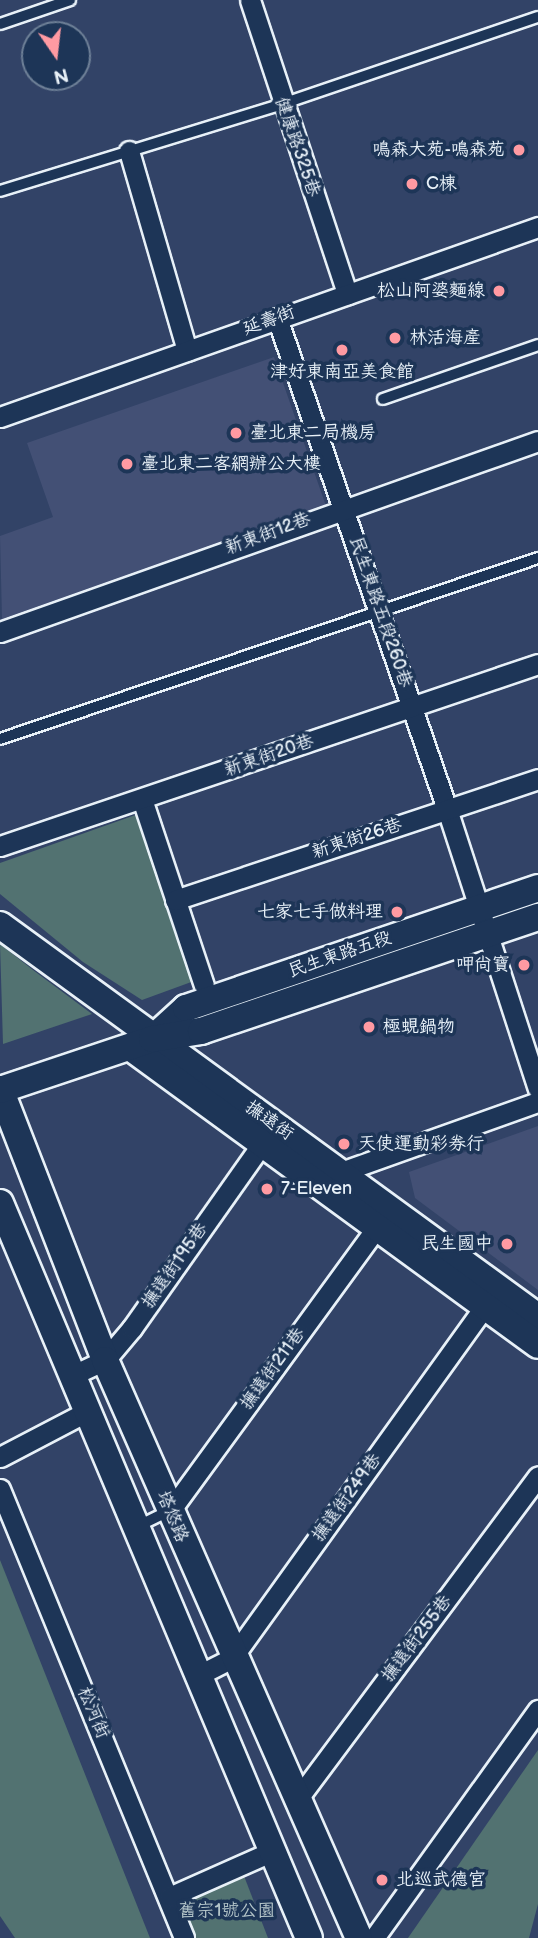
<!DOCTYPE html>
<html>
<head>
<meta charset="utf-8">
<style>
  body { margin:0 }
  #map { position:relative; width:538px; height:1938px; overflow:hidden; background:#324367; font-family:"Balsamiq Sans","LXGW WenKai TC",sans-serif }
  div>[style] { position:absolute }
  .built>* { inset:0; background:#435075 }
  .green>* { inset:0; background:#527271 }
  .roads { filter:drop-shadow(2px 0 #e8f1f8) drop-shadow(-2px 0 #e8f1f8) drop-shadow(0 2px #e8f1f8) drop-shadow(0 -2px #e8f1f8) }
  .lane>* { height:10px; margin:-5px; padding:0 5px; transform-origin:5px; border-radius:5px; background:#1d3557 }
  .street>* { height:19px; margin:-9.5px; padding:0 9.5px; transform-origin:9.5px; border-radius:9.5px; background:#1d3557 }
  .secondary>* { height:26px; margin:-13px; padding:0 13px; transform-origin:13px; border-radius:13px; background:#1d3557 }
  .dots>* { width:19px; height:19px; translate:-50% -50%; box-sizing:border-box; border:4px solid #1d3557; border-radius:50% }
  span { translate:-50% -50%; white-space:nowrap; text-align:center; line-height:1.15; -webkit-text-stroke:7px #1d3557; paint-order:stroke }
  .street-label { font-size:18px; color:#e8f1f8 }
  .poi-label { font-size:18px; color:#e8f1f8 }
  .right { translate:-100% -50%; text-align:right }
  .left { translate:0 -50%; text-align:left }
  .park-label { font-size:18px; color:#b4c5c9 }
  .north { position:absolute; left:21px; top:21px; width:70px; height:70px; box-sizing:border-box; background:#1d3557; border:2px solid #6e8097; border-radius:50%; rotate:166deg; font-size:19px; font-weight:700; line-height:28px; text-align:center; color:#e8f1f8 }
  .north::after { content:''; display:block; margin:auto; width:24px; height:32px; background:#ff9aa2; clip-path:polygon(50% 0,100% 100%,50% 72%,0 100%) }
</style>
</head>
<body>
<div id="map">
  <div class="built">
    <div style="clip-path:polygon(274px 357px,326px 506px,2px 619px,0 536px,53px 517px,27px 443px)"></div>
    <div style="clip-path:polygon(538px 1126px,538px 1290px,415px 1198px,409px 1172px)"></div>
  </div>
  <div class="green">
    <div style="clip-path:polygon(141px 813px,194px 981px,142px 1000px,83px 962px,0 894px,0 863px)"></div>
    <div style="clip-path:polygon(0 944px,33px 970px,92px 1014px,3px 1044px)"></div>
    <div style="clip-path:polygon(0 1560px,150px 1938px,15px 1938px,0 1916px)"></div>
    <div style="clip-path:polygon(538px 1750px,538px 1904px,529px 1938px,408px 1938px)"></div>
    <div style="clip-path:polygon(244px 1876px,268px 1938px,183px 1938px,169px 1903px)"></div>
  </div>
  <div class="roads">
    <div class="lane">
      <div style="left:0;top:24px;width:74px;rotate:-18.9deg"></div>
      <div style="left:0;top:191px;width:295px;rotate:-17.1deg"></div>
      <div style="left:282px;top:104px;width:270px;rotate:-18.8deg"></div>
      <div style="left:383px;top:399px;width:164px;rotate:-19.2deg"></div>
      <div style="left:0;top:739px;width:568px;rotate:-18.59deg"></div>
      <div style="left:138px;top:1526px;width:34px;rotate:-26deg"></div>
    </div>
    <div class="street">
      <div style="left:250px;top:0;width:310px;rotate:71.7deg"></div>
      <div style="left:129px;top:151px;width:208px;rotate:73.8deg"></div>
      <div style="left:277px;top:318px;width:520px;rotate:70.9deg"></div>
      <div style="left:447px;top:809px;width:294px;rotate:72deg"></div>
      <div style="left:0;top:417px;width:571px;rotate:-19.45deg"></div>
      <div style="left:0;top:632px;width:571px;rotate:-19.55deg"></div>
      <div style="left:142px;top:799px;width:196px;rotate:71.6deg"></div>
      <div style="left:0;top:846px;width:568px;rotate:-18.69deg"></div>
      <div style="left:175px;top:900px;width:383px;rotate:-18.4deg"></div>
      <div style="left:335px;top:1180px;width:10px;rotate:-53deg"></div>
      <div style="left:341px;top:1172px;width:209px;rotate:-19.6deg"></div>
      <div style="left:73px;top:1375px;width:35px;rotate:-25deg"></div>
      <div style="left:105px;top:1360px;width:42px;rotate:-49.8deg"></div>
      <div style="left:132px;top:1328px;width:228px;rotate:-54.8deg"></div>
      <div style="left:0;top:1457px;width:99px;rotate:-27.6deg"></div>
      <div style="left:0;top:1489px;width:485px;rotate:67.7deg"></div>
      <div style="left:170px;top:1511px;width:350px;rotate:-53.9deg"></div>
      <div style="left:376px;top:1228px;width:12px;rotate:-95deg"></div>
      <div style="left:199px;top:1675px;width:37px;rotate:-27deg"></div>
      <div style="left:232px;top:1658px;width:432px;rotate:-54.3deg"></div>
      <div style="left:296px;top:1801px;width:405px;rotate:-53.3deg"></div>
      <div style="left:169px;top:1897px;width:114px;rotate:-23.9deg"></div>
      <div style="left:374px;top:1938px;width:281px;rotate:-54.3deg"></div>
    </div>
    <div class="secondary">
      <div style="left:0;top:925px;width:666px;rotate:36.08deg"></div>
      <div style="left:152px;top:1039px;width:46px;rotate:-42.4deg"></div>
      <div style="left:186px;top:1008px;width:372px;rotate:-18.8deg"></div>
      <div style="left:130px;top:1047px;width:505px;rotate:36.14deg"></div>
      <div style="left:0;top:1089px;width:291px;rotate:68.8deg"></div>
      <div style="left:105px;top:1360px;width:631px;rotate:66.28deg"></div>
      <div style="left:0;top:1090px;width:160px;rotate:-18.5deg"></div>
      <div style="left:152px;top:1039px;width:50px;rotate:-9.3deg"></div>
      <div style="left:201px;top:1031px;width:356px;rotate:-18.7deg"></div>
      <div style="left:0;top:1203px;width:797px;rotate:67.2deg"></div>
    </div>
  </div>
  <div class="dots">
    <div style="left:519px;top:150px;background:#ff9aa2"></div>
    <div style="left:412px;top:184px;background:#ff9aa2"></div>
    <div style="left:499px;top:291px;background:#ff9aa2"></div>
    <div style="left:395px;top:338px;background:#ff9aa2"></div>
    <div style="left:342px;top:350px;background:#ff9aa2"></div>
    <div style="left:236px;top:433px;background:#ff9aa2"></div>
    <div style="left:127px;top:464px;background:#ff9aa2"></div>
    <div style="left:397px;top:912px;background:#ff9aa2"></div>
    <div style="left:524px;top:965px;background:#ff9aa2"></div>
    <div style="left:369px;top:1027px;background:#ff9aa2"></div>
    <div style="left:344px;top:1144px;background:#ff9aa2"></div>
    <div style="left:267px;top:1189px;background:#ff9aa2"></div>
    <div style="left:507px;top:1244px;background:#ff9aa2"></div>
    <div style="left:382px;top:1880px;background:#ff9aa2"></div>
  </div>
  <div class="street-label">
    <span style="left:297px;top:147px;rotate:71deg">健康路325巷</span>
    <span style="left:269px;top:321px;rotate:-20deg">延壽街</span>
    <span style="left:268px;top:534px;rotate:-20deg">新東街12巷</span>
    <span style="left:380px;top:612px;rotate:71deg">民生東路五段260巷</span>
    <span style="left:269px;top:756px;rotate:-19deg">新東街20巷</span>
    <span style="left:357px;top:839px;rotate:-18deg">新東街26巷</span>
    <span style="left:340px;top:955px;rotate:-19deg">民生東路五段</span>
    <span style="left:269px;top:1121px;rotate:35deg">撫遠街</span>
    <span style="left:175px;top:1266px;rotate:-55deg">撫遠街195巷</span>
    <span style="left:273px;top:1369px;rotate:-54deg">撫遠街211巷</span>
    <span style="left:347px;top:1498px;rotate:-54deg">撫遠街249巷</span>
    <span style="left:172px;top:1517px;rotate:67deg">塔悠路</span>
    <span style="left:417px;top:1639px;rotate:-53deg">撫遠街255巷</span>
    <span style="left:93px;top:1713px;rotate:67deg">松河街</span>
  </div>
  <div class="poi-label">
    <span class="right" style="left:505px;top:150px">鳴森大苑-鳴森苑</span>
    <span class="left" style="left:426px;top:184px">C棟</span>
    <span class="right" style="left:485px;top:291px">松山阿婆麵線</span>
    <span class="left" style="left:409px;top:338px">林活海產</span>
    <span style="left:342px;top:372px">津好東南亞美食館</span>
    <span class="left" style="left:250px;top:433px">臺北東二局機房</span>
    <span class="left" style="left:141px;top:464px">臺北東二客網辦公大樓</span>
    <span class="right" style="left:383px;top:912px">七家七手做料理</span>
    <span class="right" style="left:510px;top:965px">呷尚寶</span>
    <span class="left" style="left:383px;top:1027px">極蜆鍋物</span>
    <span class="left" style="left:358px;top:1144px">天使運動彩券行</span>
    <span class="left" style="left:281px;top:1189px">7-Eleven</span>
    <span class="right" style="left:493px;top:1244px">民生國中</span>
    <span class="left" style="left:396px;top:1880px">北巡武德宮</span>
  </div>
  <div class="park-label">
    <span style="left:227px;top:1911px">舊宗1號公園</span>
  </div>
  <div class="north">N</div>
</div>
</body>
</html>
